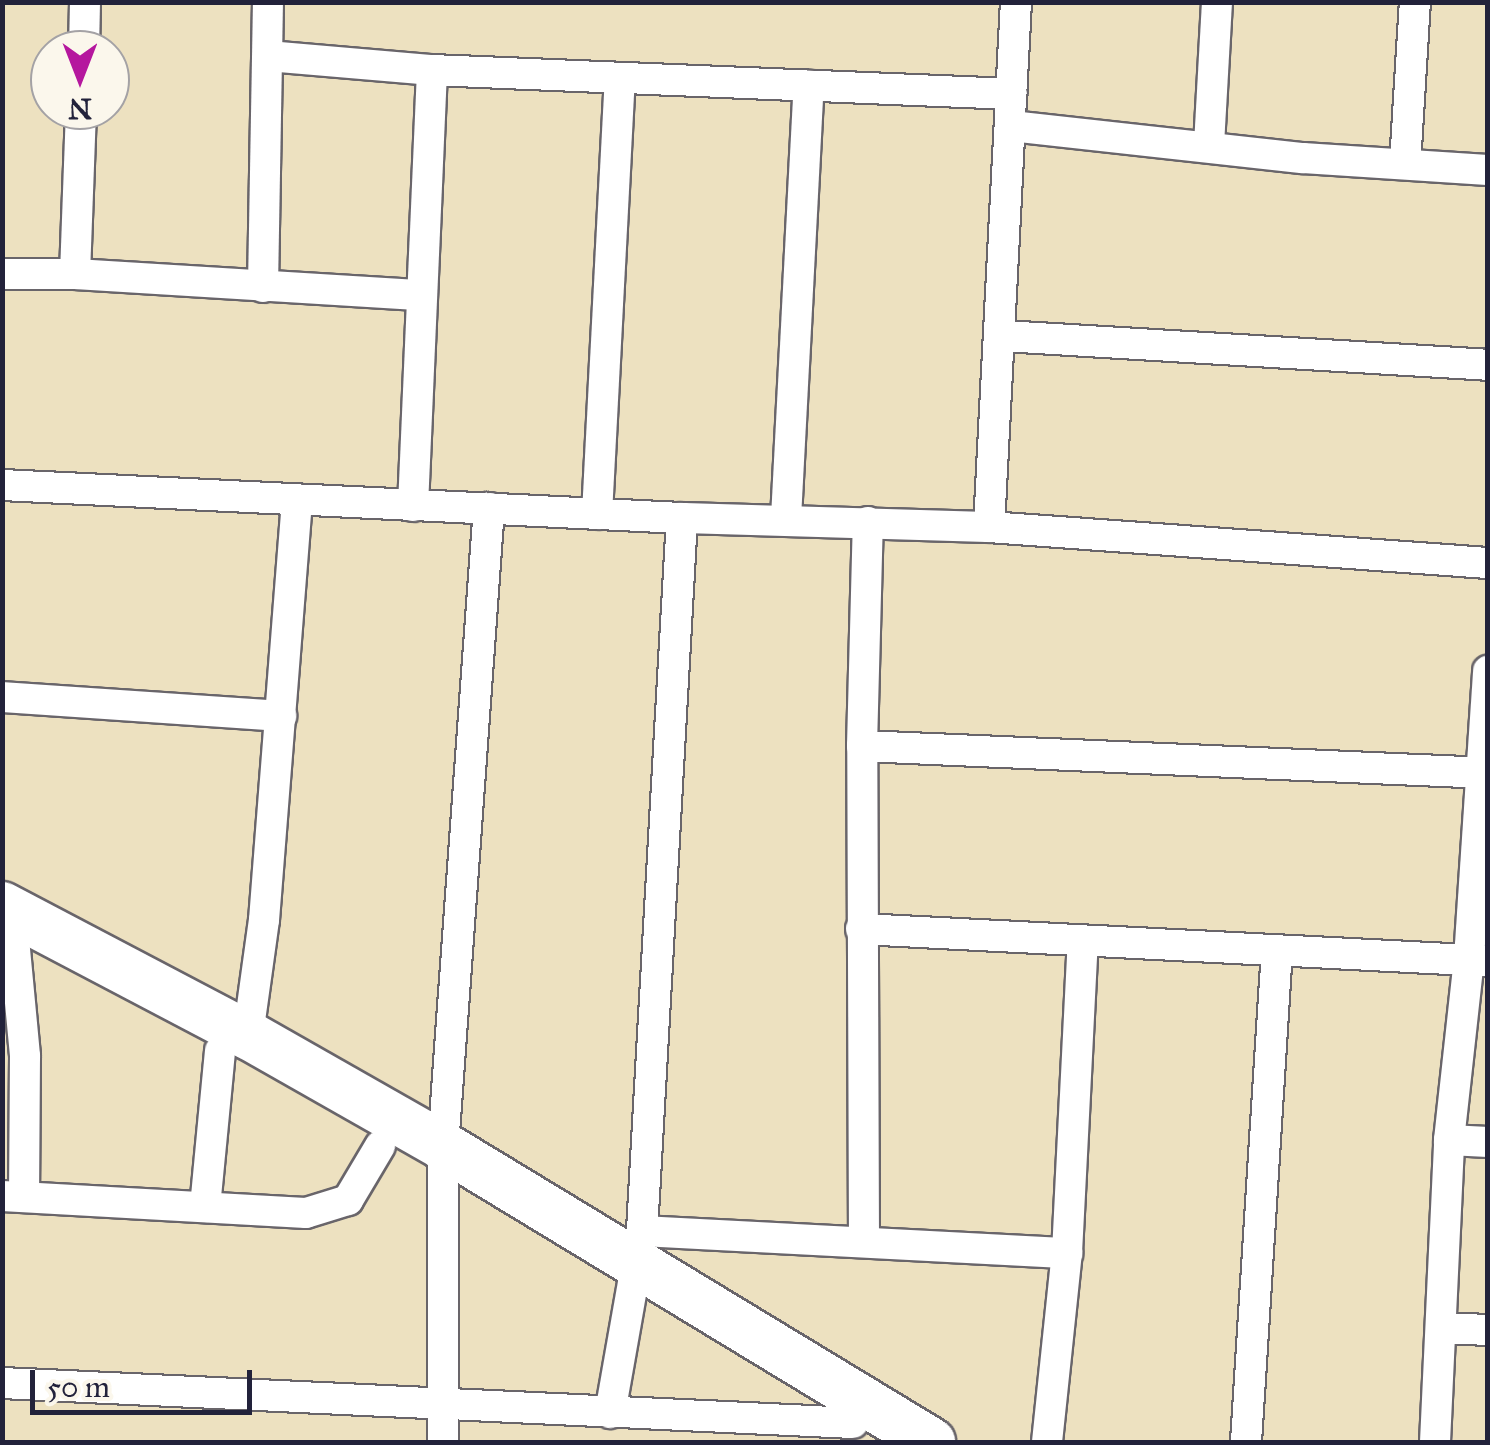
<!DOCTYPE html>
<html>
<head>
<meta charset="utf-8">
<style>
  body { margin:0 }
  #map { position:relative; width:1490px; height:1445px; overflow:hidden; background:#ede1c0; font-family:"IM FELL Great Primer",serif }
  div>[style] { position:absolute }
  .roads { filter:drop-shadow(2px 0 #69656a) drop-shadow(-2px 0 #69656a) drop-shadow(0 2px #69656a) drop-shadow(0 -2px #69656a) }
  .street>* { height:30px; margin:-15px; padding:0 15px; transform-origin:15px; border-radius:15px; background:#fff }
  .primary>* { height:48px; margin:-24px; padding:0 24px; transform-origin:24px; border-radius:24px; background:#fff }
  span { translate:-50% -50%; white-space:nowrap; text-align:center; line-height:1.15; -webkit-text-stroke:8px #fbf7ec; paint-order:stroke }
  .frame { position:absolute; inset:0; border:5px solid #22223b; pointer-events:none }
  .north { position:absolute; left:30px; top:30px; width:100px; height:100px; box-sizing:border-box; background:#fbf7ec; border:2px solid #a4a2a5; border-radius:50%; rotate:180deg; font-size:28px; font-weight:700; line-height:40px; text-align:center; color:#22223b }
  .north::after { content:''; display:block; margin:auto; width:35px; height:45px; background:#b5179e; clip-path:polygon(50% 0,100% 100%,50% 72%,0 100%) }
  .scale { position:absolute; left:30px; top:1370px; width:222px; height:45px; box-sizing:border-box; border:5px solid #22223b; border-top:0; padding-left:12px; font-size:30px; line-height:35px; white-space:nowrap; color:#22223b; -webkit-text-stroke:8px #fbf7ec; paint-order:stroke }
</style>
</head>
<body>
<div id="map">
  <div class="roads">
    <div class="street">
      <div style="left:84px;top:50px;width:48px;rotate:-88.8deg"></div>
      <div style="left:268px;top:56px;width:165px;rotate:4.9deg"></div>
      <div style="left:432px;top:70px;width:580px;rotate:2.37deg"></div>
      <div style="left:1011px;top:126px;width:294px;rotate:6.3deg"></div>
      <div style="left:1303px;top:158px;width:185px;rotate:3.7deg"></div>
      <div style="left:1209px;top:145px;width:143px;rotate:-86.8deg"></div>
      <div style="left:1405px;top:164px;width:162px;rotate:-86.5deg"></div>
      <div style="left:2px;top:274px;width:73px"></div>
      <div style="left:75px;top:274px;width:347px;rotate:3.5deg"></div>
      <div style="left:75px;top:274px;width:164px;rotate:-87.9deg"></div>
      <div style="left:263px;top:287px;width:285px;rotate:-89deg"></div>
      <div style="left:1003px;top:336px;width:486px;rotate:3.4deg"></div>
      <div style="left:2px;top:485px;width:681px;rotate:2.78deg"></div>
      <div style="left:682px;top:518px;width:307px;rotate:1.7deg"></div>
      <div style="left:989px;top:527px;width:500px;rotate:4.13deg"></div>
      <div style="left:413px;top:506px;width:436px;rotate:-87.5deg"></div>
      <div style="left:597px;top:514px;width:436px;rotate:-87deg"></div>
      <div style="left:786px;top:518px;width:433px;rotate:-87deg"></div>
      <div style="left:989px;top:527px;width:526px;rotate:-87.06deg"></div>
      <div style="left:2px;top:697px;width:280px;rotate:3.9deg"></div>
      <div style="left:862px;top:746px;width:627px;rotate:2.47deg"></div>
      <div style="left:861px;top:929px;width:628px;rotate:2.92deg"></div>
      <div style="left:14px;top:939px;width:118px;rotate:84.6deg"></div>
      <div style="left:25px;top:1056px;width:141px;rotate:90.4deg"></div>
      <div style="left:248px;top:1035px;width:116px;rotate:-82.1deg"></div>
      <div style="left:264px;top:920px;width:422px;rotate:-85.5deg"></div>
      <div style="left:1449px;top:1140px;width:39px;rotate:3deg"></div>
      <div style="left:2px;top:1196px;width:304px;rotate:3.2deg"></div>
      <div style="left:306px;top:1213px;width:44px;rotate:-17.2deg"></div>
      <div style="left:348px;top:1200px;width:63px;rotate:-59.3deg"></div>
      <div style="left:205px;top:1207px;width:157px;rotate:-84.5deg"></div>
      <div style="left:642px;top:1231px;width:426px;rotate:3deg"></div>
      <div style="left:864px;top:1242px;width:496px;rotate:-90.2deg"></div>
      <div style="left:862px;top:746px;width:224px;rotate:-88.5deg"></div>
      <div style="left:1441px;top:1328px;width:47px;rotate:2.4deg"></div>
      <div style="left:2px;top:1383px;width:852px;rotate:2.69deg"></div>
      <div style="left:610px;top:1413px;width:185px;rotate:-80deg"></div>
      <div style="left:642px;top:1231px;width:714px;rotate:-86.79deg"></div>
      <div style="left:443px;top:1442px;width:296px;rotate:-90deg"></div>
      <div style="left:443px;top:1146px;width:640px;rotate:-85.88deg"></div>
      <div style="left:1047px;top:1442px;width:190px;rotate:-84deg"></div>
      <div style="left:1067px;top:1253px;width:312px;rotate:-87.1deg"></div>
      <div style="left:1246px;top:1442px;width:492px;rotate:-86.4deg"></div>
      <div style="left:1435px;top:1442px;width:302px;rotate:-87.3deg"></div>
      <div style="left:1449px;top:1140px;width:182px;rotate:-83.7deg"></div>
      <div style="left:1469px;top:959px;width:289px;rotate:-86.2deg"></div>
    </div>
    <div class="primary">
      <div style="left:2px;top:906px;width:278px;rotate:27.7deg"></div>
      <div style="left:248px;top:1035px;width:224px;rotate:29.6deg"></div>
      <div style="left:443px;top:1146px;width:571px;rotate:31.24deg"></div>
    </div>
  </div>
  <div class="frame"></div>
  <div class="north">N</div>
  <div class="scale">50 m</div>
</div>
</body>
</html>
